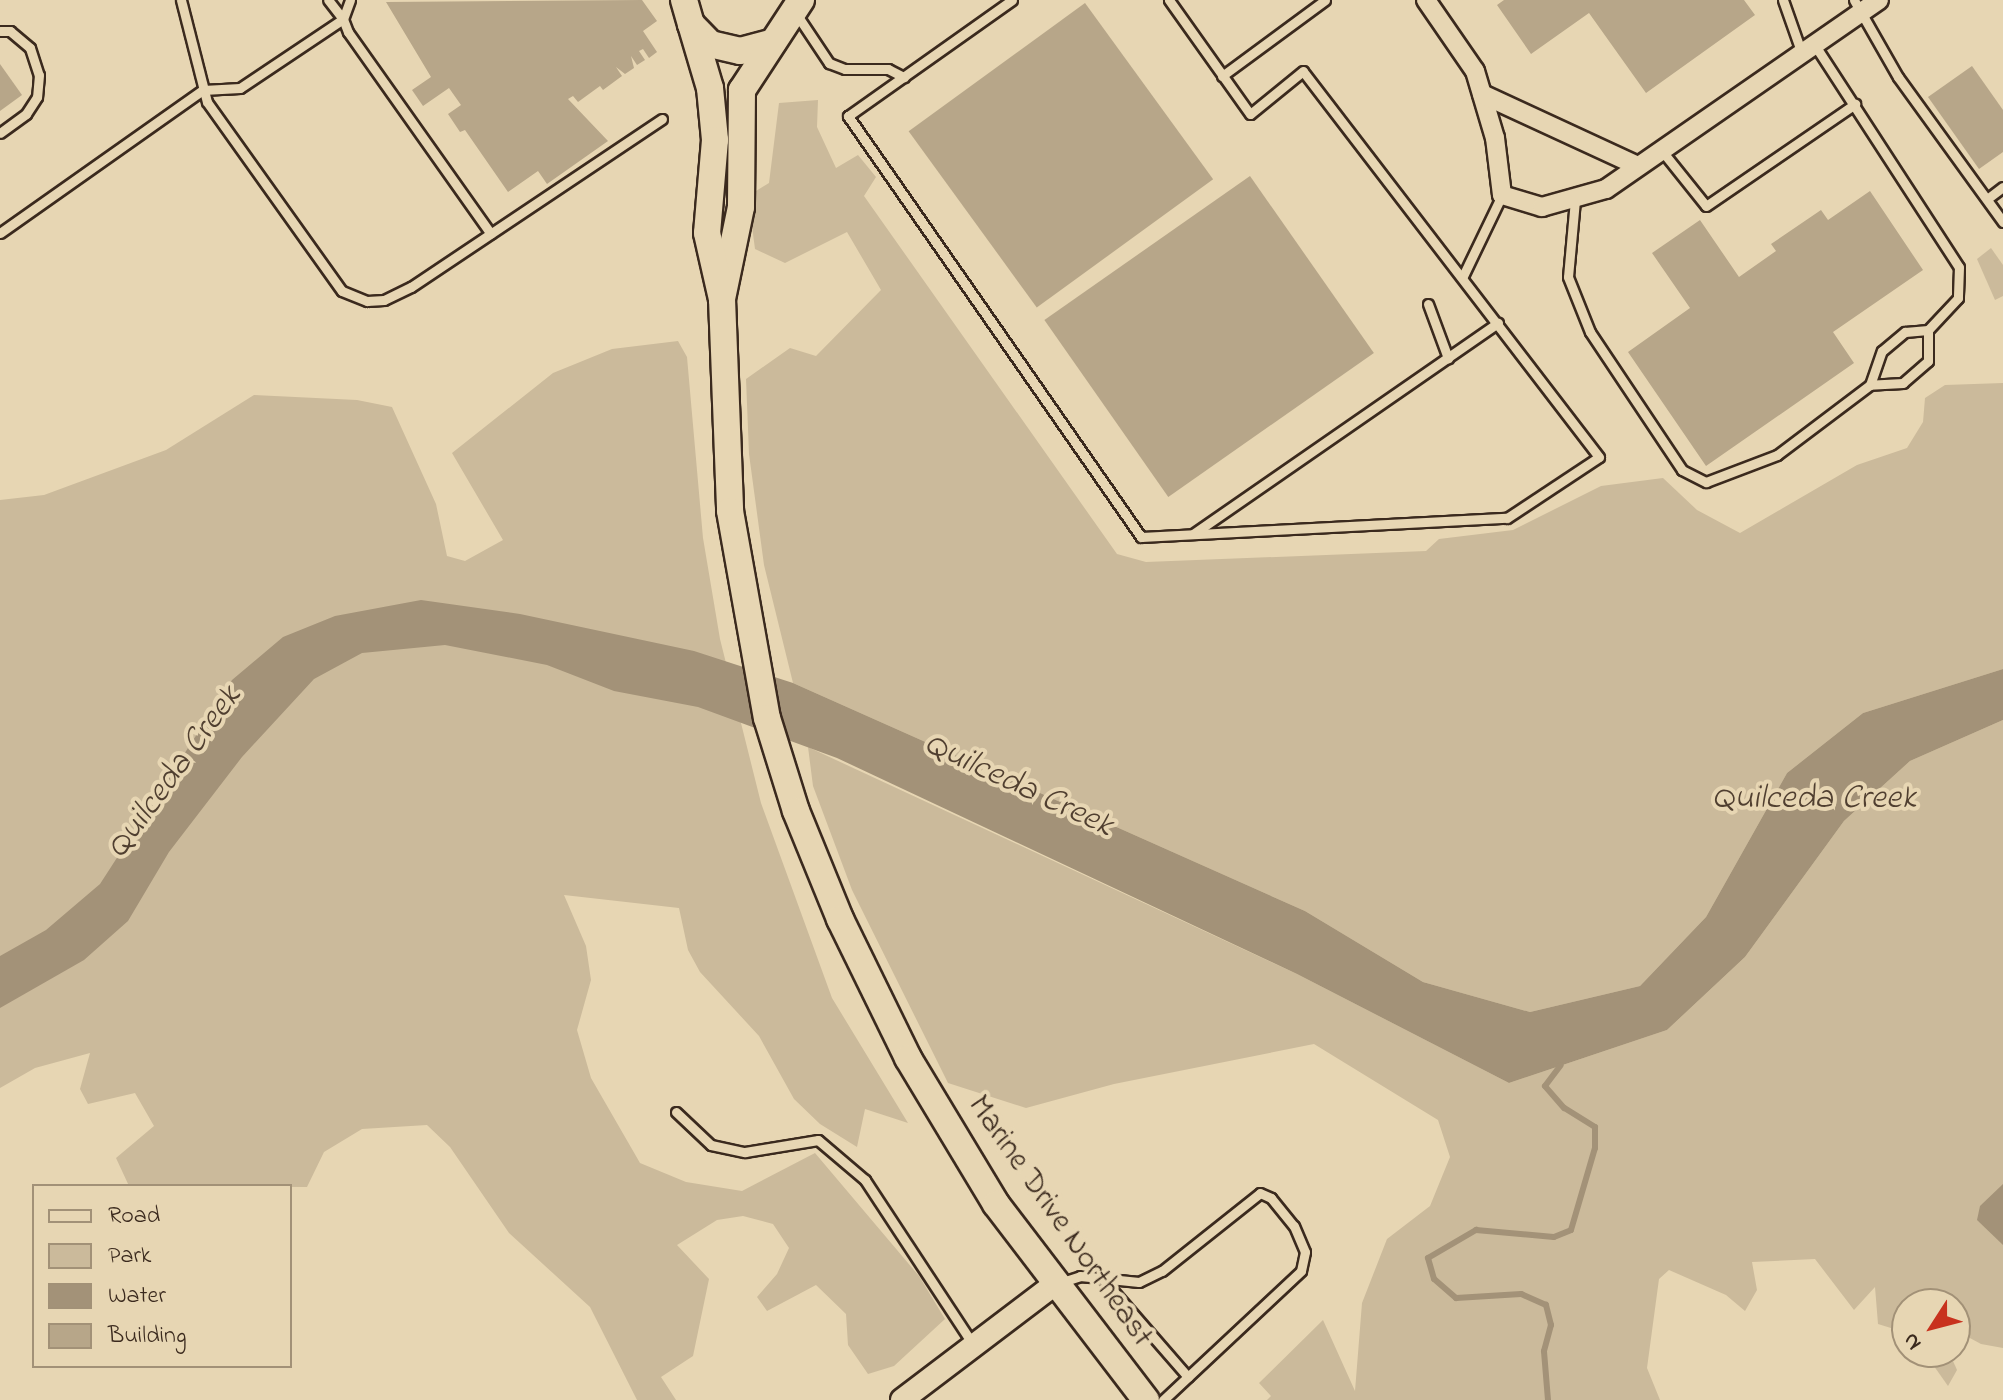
<!DOCTYPE html>
<html>
<head>
<meta charset="utf-8">
<style>
  body { margin:0 }
  #map { position:relative; width:2003px; height:1400px; overflow:hidden; background:#e7d6b3; font-family:"Indie Flower",sans-serif }
  div>[style] { position:absolute }
  .green>* { inset:0; background:#cbba9b }
  .water>* { inset:0; background:#a39278 }
  .stream>* { height:6px; margin:-3px; padding:0 3px; transform-origin:3px; border-radius:3px; background:#a39278 }
  .building>* { inset:0; background:#b7a689; transform-origin:0 0 }
  .roads { filter:drop-shadow(2px 0 #3b2a1e) drop-shadow(-2px 0 #3b2a1e) drop-shadow(0 2px #3b2a1e) drop-shadow(0 -2px #3b2a1e) }
  .service>* { height:9px; margin:-4.5px; padding:0 4.5px; transform-origin:4.5px; border-radius:4.5px; background:#e7d6b3 }
  .minor>* { height:18px; margin:-9px; padding:0 9px; transform-origin:9px; border-radius:9px; background:#e7d6b3 }
  .tertiary>* { height:22px; margin:-11px; padding:0 11px; transform-origin:11px; border-radius:11px; background:#e7d6b3 }
  .secondary>* { height:26px; margin:-13px; padding:0 13px; transform-origin:13px; border-radius:13px; background:#e7d6b3 }
  span { translate:-50% -50%; white-space:nowrap; text-align:center; line-height:1.15; -webkit-text-stroke:8px #e7d6b3; paint-order:stroke }
  .street-label { font-size:32px; color:#3b2a1e }
  .water-label { font-size:34px; color:#503f30; font-style:italic }
  .legend { position:absolute; left:32px; top:1184px; width:260px; height:184px; box-sizing:border-box; background:#e7d6b3; border:2px solid #a29177; margin:0; padding:10px 14px; list-style:none; font-size:24px; color:#3b2a1e }
  .legend li { display:flex; align-items:center; gap:16px; height:40px }
  .legend b { width:40px; border:2px solid #a29177 }
  .north { position:absolute; left:1891px; top:1288px; width:80px; height:80px; box-sizing:border-box; background:#e7d6b3; border:2px solid #a29177; border-radius:50%; rotate:234deg; font-size:22px; font-weight:700; line-height:32px; text-align:center; color:#3b2a1e }
  .north::after { content:''; display:block; margin:auto; width:28px; height:36px; background:#c8321e; clip-path:polygon(50% 0,100% 100%,50% 72%,0 100%) }
</style>
</head>
<body>
<div id="map">
  <div class="green">
    <div style="clip-path:polygon(818px 100px,817px 127px,836px 168px,858px 155px,876px 177px,864px 196px,1117px 554px,1146px 562px,1426px 551px,1439px 539px,1513px 530px,1601px 486px,1663px 478px,1697px 510px,1740px 533px,1857px 465px,1907px 448px,1923px 422px,1925px 398px,1945px 385px,2003px 383px,2003px 669px,1863px 713px,1787px 773px,1706px 917px,1640px 986px,1530px 1012px,1423px 982px,1305px 911px,793px 683px,764px 565px,749px 454px,746px 379px,790px 348px,816px 356px,881px 290px,847px 232px,785px 263px,755px 249px,748px 196px,769px 183px,779px 103px)"></div>
    <div style="clip-path:polygon(1991px 248px,2003px 265px,2003px 296px,1995px 300px,1977px 259px)"></div>
    <div style="clip-path:polygon(678px 341px,687px 357px,703px 538px,720px 639px,761px 803px,832px 998px,908px 1123px,865px 1109px,857px 1147px,820px 1124px,794px 1099px,759px 1036px,700px 972px,688px 950px,679px 908px,564px 895px,586px 946px,591px 980px,577px 1030px,591px 1078px,640px 1163px,686px 1182px,742px 1191px,815px 1153px,919px 1276px,945px 1319px,894px 1366px,868px 1374px,848px 1345px,846px 1314px,816px 1285px,767px 1311px,757px 1297px,777px 1274px,789px 1248px,773px 1224px,743px 1216px,717px 1220px,677px 1245px,709px 1279px,693px 1356px,661px 1377px,676px 1400px,637px 1400px,590px 1307px,509px 1233px,450px 1147px,427px 1125px,362px 1129px,324px 1152px,307px 1187px,129px 1186px,116px 1158px,154px 1126px,135px 1093px,88px 1104px,80px 1089px,90px 1053px,35px 1068px,0 1088px,0 500px,44px 495px,166px 450px,254px 395px,357px 400px,392px 407px,436px 504px,447px 556px,465px 561px,503px 540px,452px 453px,553px 373px,612px 349px)"></div>
    <div style="clip-path:polygon(2003px 720px,2003px 1348px,1981px 1344px,1955px 1330px,1955px 1304px,1907px 1304px,1907px 1333px,1878px 1324px,1875px 1287px,1854px 1310px,1815px 1259px,1752px 1262px,1757px 1290px,1745px 1311px,1726px 1295px,1669px 1270px,1659px 1279px,1647px 1368px,1660px 1400px,1267px 1400px,1271px 1396px,1259px 1383px,1323px 1320px,1355px 1391px,1362px 1303px,1387px 1239px,1430px 1206px,1450px 1157px,1438px 1120px,1314px 1044px,1114px 1084px,1026px 1108px,948px 1083px,852px 890px,813px 786px,808px 747px,1297px 974px,1509px 1083px,1667px 1030px,1745px 957px,1844px 821px,1910px 761px)"></div>
    <div style="clip-path:polygon(1924px 1352px,1949px 1352px,1957px 1370px,1948px 1386px)"></div>
  </div>
  <div class="water">
    <div style="clip-path:polygon(421px 600px,520px 614px,694px 651px,793px 683px,1305px 911px,1423px 982px,1530px 1012px,1640px 986px,1706px 917px,1787px 773px,1863px 713px,2003px 669px,2003px 720px,1910px 761px,1844px 821px,1745px 957px,1667px 1030px,1509px 1083px,1297px 974px,837px 758px,698px 707px,614px 691px,547px 665px,445px 645px,362px 653px,314px 679px,242px 757px,169px 852px,128px 921px,84px 960px,0 1008px,0 956px,46px 930px,100px 884px,232px 680px,283px 637px,335px 616px)"></div>
    <div style="clip-path:polygon(2003px 1184px,2003px 1245px,1977px 1220px,1980px 1206px)"></div>
  </div>
  <div class="stream">
    <div style="left:1548px;top:1400px;width:49px;rotate:-94.7deg"></div>
    <div style="left:1544px;top:1351px;width:27px;rotate:-75deg"></div>
    <div style="left:1551px;top:1325px;width:21px;rotate:-104deg"></div>
    <div style="left:1546px;top:1305px;width:27px;rotate:-156deg"></div>
    <div style="left:1521px;top:1294px;width:65px;rotate:176.5deg"></div>
    <div style="left:1456px;top:1298px;width:29px;rotate:-139deg"></div>
    <div style="left:1434px;top:1279px;width:22px;rotate:-106deg"></div>
    <div style="left:1428px;top:1258px;width:56px;rotate:-30.3deg"></div>
    <div style="left:1476px;top:1230px;width:78px;rotate:5.1deg"></div>
    <div style="left:1554px;top:1237px;width:18px;rotate:-22deg"></div>
    <div style="left:1571px;top:1230px;width:85px;rotate:-73.7deg"></div>
    <div style="left:1595px;top:1148px;width:21px;rotate:-90deg"></div>
    <div style="left:1595px;top:1127px;width:36px;rotate:-148deg"></div>
    <div style="left:1564px;top:1108px;width:29px;rotate:-131deg"></div>
    <div style="left:1545px;top:1086px;width:26px;rotate:-53deg"></div>
  </div>
  <div class="building">
    <div style="clip-path:polygon(642px 0,657px 21px,643px 31px,657px 52px,649px 58px,643px 49px,639px 51px,645px 60px,637px 65px,631px 56px,634px 68px,625px 74px,616px 67px,622px 76px,603px 90px,600px 86px,578px 102px,573px 96px,568px 99px,608px 141px,547px 184px,538px 171px,508px 192px,465px 130px,460px 132px,448px 114px,461px 105px,449px 88px,423px 106px,412px 90px,431px 77px,386px 2px)"></div>
    <div style="clip-path:polygon(1504px 0,1744px 0,1755px 15px,1646px 93px,1589px 13px,1531px 54px,1497px 5px)"></div>
    <div style="left:1085px;top:3px;width:218px;height:218px;rotate:54deg"></div>
    <div style="clip-path:polygon(0 64px,22px 95px,0 111px)"></div>
    <div style="clip-path:polygon(1972px 66px,2003px 110px,2003px 152px,1979px 169px,1928px 97px)"></div>
    <div style="left:1250px;top:176px;width:216px;height:251px;rotate:55deg"></div>
    <div style="clip-path:polygon(1870px 191px,1923px 270px,1833px 332px,1854px 363px,1706px 466px,1628px 352px,1690px 308px,1652px 253px,1700px 220px,1739px 277px,1776px 251px,1771px 244px,1821px 210px,1828px 220px)"></div>
  </div>
  <div class="roads">
    <div class="service">
      <div style="left:181px;top:0;width:105px;rotate:75.7deg"></div>
      <div style="left:207px;top:102px;width:232px;rotate:54.5deg"></div>
      <div style="left:342px;top:291px;width:27px;rotate:22deg"></div>
      <div style="left:367px;top:301px;width:17px;rotate:-3deg"></div>
      <div style="left:384px;top:300px;width:30px;rotate:-26deg"></div>
      <div style="left:411px;top:287px;width:302px;rotate:-33.8deg"></div>
      <div style="left:350px;top:0;width:20px;rotate:110deg"></div>
      <div style="left:343px;top:19px;width:14px;rotate:69deg"></div>
      <div style="left:348px;top:32px;width:247px;rotate:54.7deg"></div>
      <div style="left:1012px;top:0;width:201px;rotate:144.7deg"></div>
      <div style="left:848px;top:116px;width:513px;rotate:55.16deg"></div>
      <div style="left:1141px;top:537px;width:366px;rotate:-3deg"></div>
      <div style="left:1507px;top:518px;width:110px;rotate:-33.5deg"></div>
      <div style="left:1599px;top:457px;width:486px;rotate:-127.5deg"></div>
      <div style="left:1303px;top:71px;width:68px;rotate:140.9deg"></div>
      <div style="left:1250px;top:114px;width:140px;rotate:-125.4deg"></div>
      <div style="left:1783px;top:0;width:57px;rotate:70.6deg"></div>
      <div style="left:1854px;top:0;width:89px;rotate:60.3deg"></div>
      <div style="left:1898px;top:77px;width:179px;rotate:54.1deg"></div>
      <div style="left:797px;top:15px;width:58px;rotate:56.3deg"></div>
      <div style="left:829px;top:63px;width:17px;rotate:21deg"></div>
      <div style="left:845px;top:69px;width:43px"></div>
      <div style="left:888px;top:69px;width:18px;rotate:27deg"></div>
      <div style="left:0;top:31px;width:10px"></div>
      <div style="left:10px;top:31px;width:26px;rotate:40deg"></div>
      <div style="left:30px;top:48px;width:28px;rotate:72deg"></div>
      <div style="left:39px;top:75px;width:22px;rotate:95deg"></div>
      <div style="left:37px;top:97px;width:20px;rotate:123deg"></div>
      <div style="left:26px;top:114px;width:32px;rotate:144deg"></div>
      <div style="left:1816px;top:47px;width:262px;rotate:57deg"></div>
      <div style="left:1959px;top:267px;width:31px;rotate:92deg"></div>
      <div style="left:1958px;top:298px;width:44px;rotate:133.2deg"></div>
      <div style="left:1928px;top:330px;width:31px;rotate:90deg"></div>
      <div style="left:1928px;top:361px;width:33px;rotate:139deg"></div>
      <div style="left:1903px;top:383px;width:33px;rotate:177deg"></div>
      <div style="left:1222px;top:76px;width:128px;rotate:-36.4deg"></div>
      <div style="left:1662px;top:151px;width:70px;rotate:51.3deg"></div>
      <div style="left:1706px;top:206px;width:181px;rotate:-34.4deg"></div>
      <div style="left:1987px;top:199px;width:20px;rotate:-37deg"></div>
      <div style="left:1575px;top:200px;width:77px;rotate:95.2deg"></div>
      <div style="left:1568px;top:277px;width:59px;rotate:68.2deg"></div>
      <div style="left:1590px;top:332px;width:166px;rotate:56.3deg"></div>
      <div style="left:1682px;top:470px;width:27px;rotate:27deg"></div>
      <div style="left:1706px;top:482px;width:76px;rotate:-20.8deg"></div>
      <div style="left:1777px;top:455px;width:116px;rotate:-37deg"></div>
      <div style="left:1870px;top:385px;width:36px;rotate:-71deg"></div>
      <div style="left:1882px;top:351px;width:30px;rotate:-40deg"></div>
      <div style="left:1905px;top:332px;width:23px;rotate:-5deg"></div>
      <div style="left:0;top:233px;width:248px;rotate:-35.2deg"></div>
      <div style="left:203px;top:90px;width:37px;rotate:-3deg"></div>
      <div style="left:240px;top:88px;width:124px;rotate:-33.8deg"></div>
      <div style="left:343px;top:19px;width:24px;rotate:-128deg"></div>
      <div style="left:1463px;top:276px;width:90px;rotate:-64.3deg"></div>
      <div style="left:1428px;top:304px;width:58px;rotate:69.7deg"></div>
      <div style="left:1193px;top:534px;width:371px;rotate:-34.7deg"></div>
      <div style="left:676px;top:1112px;width:48px;rotate:43.3deg"></div>
      <div style="left:711px;top:1145px;width:35px;rotate:12deg"></div>
      <div style="left:745px;top:1152px;width:74px;rotate:-9.3deg"></div>
      <div style="left:818px;top:1140px;width:62px;rotate:40.4deg"></div>
      <div style="left:865px;top:1180px;width:199px;rotate:56.7deg"></div>
      <div style="left:1102px;top:1278px;width:131px;rotate:49deg"></div>
      <div style="left:1059px;top:1283px;width:22px;rotate:-18deg"></div>
      <div style="left:1080px;top:1276px;width:59px;rotate:5.8deg"></div>
      <div style="left:1139px;top:1282px;width:25px;rotate:-26deg"></div>
      <div style="left:1162px;top:1271px;width:125px;rotate:-38.5deg"></div>
      <div style="left:1260px;top:1193px;width:12px;rotate:24deg"></div>
      <div style="left:1271px;top:1198px;width:36px;rotate:51deg"></div>
      <div style="left:1294px;top:1226px;width:28px;rotate:67deg"></div>
      <div style="left:1305px;top:1252px;width:19px;rotate:102deg"></div>
      <div style="left:1301px;top:1271px;width:189px;rotate:136.9deg"></div>
    </div>
    <div class="minor">
      <div style="left:1426px;top:0;width:86px;rotate:55.4deg"></div>
      <div style="left:1475px;top:71px;width:70px;rotate:73.4deg"></div>
      <div style="left:1495px;top:138px;width:57px;rotate:83deg"></div>
      <div style="left:1502px;top:195px;width:42px;rotate:16.7deg"></div>
      <div style="left:1542px;top:207px;width:66px;rotate:-15.7deg"></div>
      <div style="left:1606px;top:189px;width:332px;rotate:-34.7deg"></div>
      <div style="left:1482px;top:94px;width:172px;rotate:24.8deg"></div>
    </div>
    <div class="tertiary">
      <div style="left:902px;top:1400px;width:192px;rotate:-37.2deg"></div>
    </div>
    <div class="secondary">
      <div style="left:684px;top:0;width:25px;rotate:74deg"></div>
      <div style="left:691px;top:24px;width:28px;rotate:46deg"></div>
      <div style="left:710px;top:44px;width:31px;rotate:13deg"></div>
      <div style="left:740px;top:51px;width:34px;rotate:-15deg"></div>
      <div style="left:801px;top:0;width:108px;rotate:123.2deg"></div>
      <div style="left:742px;top:90px;width:117px;rotate:90.5deg"></div>
      <div style="left:741px;top:207px;width:94px;rotate:101.7deg"></div>
      <div style="left:722px;top:299px;width:212px;rotate:87.8deg"></div>
      <div style="left:730px;top:511px;width:210px;rotate:79.9deg"></div>
      <div style="left:767px;top:718px;width:97px;rotate:72.7deg"></div>
      <div style="left:796px;top:811px;width:117px;rotate:67.8deg"></div>
      <div style="left:840px;top:919px;width:155px;rotate:63.9deg"></div>
      <div style="left:908px;top:1058px;width:170px;rotate:58.9deg"></div>
      <div style="left:996px;top:1204px;width:247px;rotate:52.6deg"></div>
      <div style="left:691px;top:24px;width:67px;rotate:73.5deg"></div>
      <div style="left:710px;top:88px;width:52px;rotate:84.5deg"></div>
      <div style="left:715px;top:140px;width:93px;rotate:94.9deg"></div>
      <div style="left:707px;top:233px;width:68px;rotate:77.2deg"></div>
    </div>
  </div>
  <div class="street-label">
    <span style="left:1059px;top:1222px;rotate:55deg">Marine Drive Northeast</span>
  </div>
  <div class="water-label">
    <span style="left:175px;top:773px;rotate:-54deg">Quilceda Creek</span>
    <span style="left:1018px;top:786px;rotate:25deg">Quilceda Creek</span>
    <span style="left:1814px;top:800px">Quilceda Creek</span>
  </div>
  <ul class="legend">
  <li><b style="height:10px;background:#e7d6b3"></b>Road</li>
  <li><b style="height:22px;background:#cbba9b"></b>Park</li>
  <li><b style="height:22px;background:#a39278"></b>Water</li>
  <li><b style="height:22px;background:#b7a689"></b>Building</li>
  </ul>
  <div class="north">N</div>
</div>
</body>
</html>
